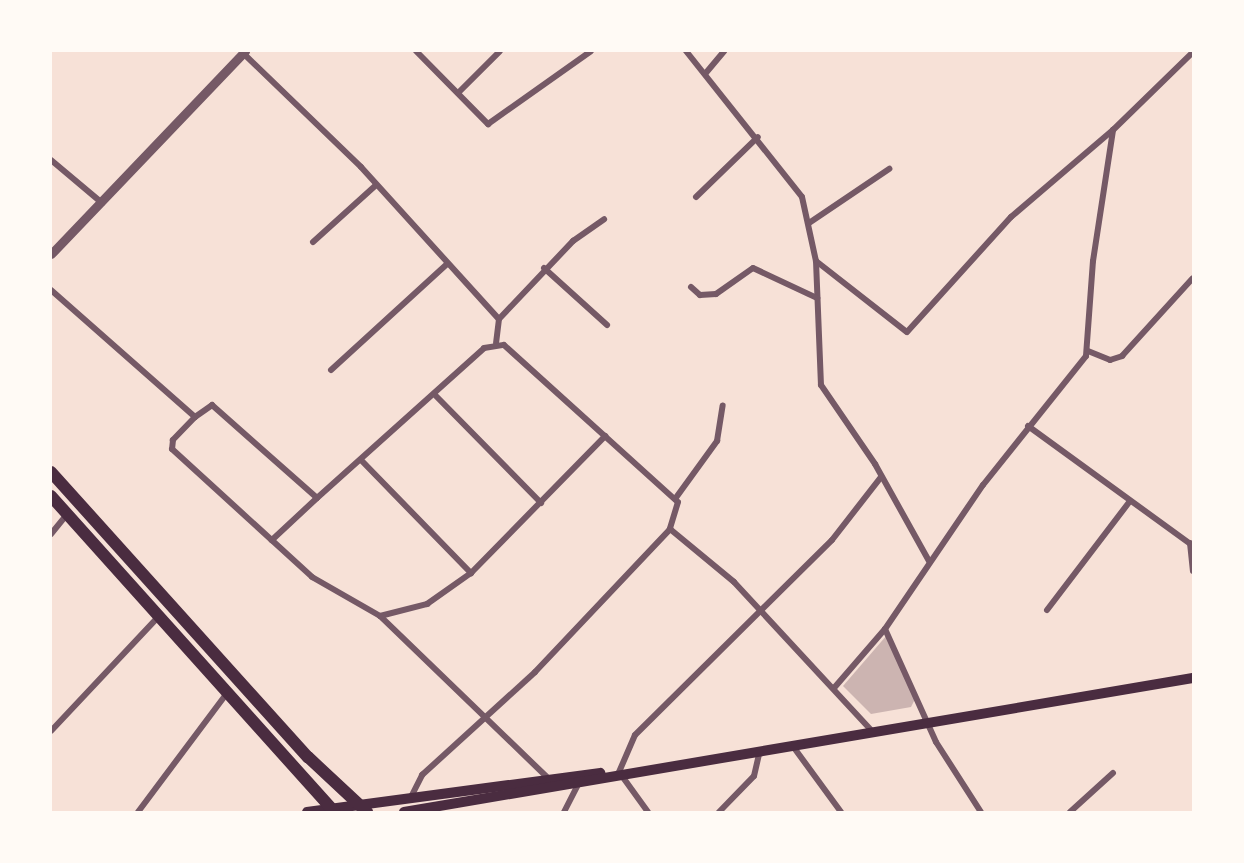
<!DOCTYPE html>
<html>
<head>
<meta charset="utf-8">
<style>
  body { margin:0 }
  #map { position:relative; width:1244px; height:863px; overflow:hidden; background:#f7e1d7; font-family:Figtree,sans-serif }
  div>[style] { position:absolute }
  .building>* { inset:0; background:#ccb4b1 }
  .minor>* { height:6px; margin:-3px; padding:0 3px; transform-origin:3px; border-radius:3px; background:#755966 }
  .tertiary>* { height:9px; margin:-4.5px; padding:0 4.5px; transform-origin:4.5px; border-radius:4.5px; background:#755966 }
  .secondary>* { height:10px; margin:-5px; padding:0 5px; transform-origin:5px; border-radius:5px; background:#4a2c40 }
  .primary>* { height:12px; margin:-6px; padding:0 6px; transform-origin:6px; border-radius:6px; background:#4a2c40 }
  span { translate:-50% -50%; white-space:nowrap; text-align:center; line-height:1.15; -webkit-text-stroke:4.5px #fffaf5; paint-order:stroke }
  .frame { position:absolute; inset:0; border:52px solid #fffaf5; pointer-events:none }
</style>
</head>
<body>
<div id="map">
  <div class="building">
    <div style="clip-path:polygon(887px 635px,915px 699px,911px 707px,871px 714px,843px 686px)"></div>
  </div>
  <div class="minor">
    <div style="left:416px;top:51px;width:103px;rotate:45.4deg"></div>
    <div style="left:488px;top:124px;width:126px;rotate:-35.3deg"></div>
    <div style="left:686px;top:51px;width:186px;rotate:51.5deg"></div>
    <div style="left:802px;top:197px;width:66px;rotate:77.7deg"></div>
    <div style="left:816px;top:261px;width:124px;rotate:87.7deg"></div>
    <div style="left:821px;top:385px;width:96px;rotate:55.6deg"></div>
    <div style="left:875px;top:464px;width:111px;rotate:60.9deg"></div>
    <div style="left:243px;top:53px;width:164px;rotate:44deg"></div>
    <div style="left:361px;top:167px;width:205px;rotate:47.8deg"></div>
    <div style="left:499px;top:319px;width:24px;rotate:97deg"></div>
    <div style="left:705px;top:74px;width:30px;rotate:-50deg"></div>
    <div style="left:458px;top:93px;width:59px;rotate:-45deg"></div>
    <div style="left:51px;top:160px;width:67px;rotate:40.1deg"></div>
    <div style="left:696px;top:197px;width:86px;rotate:-44.1deg"></div>
    <div style="left:809px;top:223px;width:97px;rotate:-34deg"></div>
    <div style="left:313px;top:242px;width:85px;rotate:-42.1deg"></div>
    <div style="left:816px;top:261px;width:115px;rotate:38deg"></div>
    <div style="left:907px;top:332px;width:155px;rotate:-47.9deg"></div>
    <div style="left:1011px;top:217px;width:134px;rotate:-40.5deg"></div>
    <div style="left:544px;top:268px;width:85px;rotate:42.1deg"></div>
    <div style="left:691px;top:287px;width:12px;rotate:42deg"></div>
    <div style="left:700px;top:295px;width:16px;rotate:-4deg"></div>
    <div style="left:716px;top:294px;width:45px;rotate:-35.1deg"></div>
    <div style="left:753px;top:268px;width:71px;rotate:25.1deg"></div>
    <div style="left:51px;top:290px;width:192px;rotate:41.4deg"></div>
    <div style="left:195px;top:417px;width:32px;rotate:134deg"></div>
    <div style="left:173px;top:440px;width:9px;rotate:96deg"></div>
    <div style="left:172px;top:449px;width:190px;rotate:42.4deg"></div>
    <div style="left:312px;top:577px;width:78px;rotate:29.8deg"></div>
    <div style="left:499px;top:319px;width:108px;rotate:-46.5deg"></div>
    <div style="left:573px;top:241px;width:38px;rotate:-35deg"></div>
    <div style="left:1088px;top:351px;width:24px;rotate:22deg"></div>
    <div style="left:1110px;top:360px;width:13px;rotate:-18deg"></div>
    <div style="left:1122px;top:356px;width:105px;rotate:-47.7deg"></div>
    <div style="left:331px;top:370px;width:156px;rotate:-42.4deg"></div>
    <div style="left:436px;top:396px;width:150px;rotate:45.5deg"></div>
    <div style="left:195px;top:417px;width:21px;rotate:-35deg"></div>
    <div style="left:212px;top:405px;width:140px;rotate:41.5deg"></div>
    <div style="left:317px;top:498px;width:62px;rotate:137deg"></div>
    <div style="left:1028px;top:426px;width:204px;rotate:36deg"></div>
    <div style="left:361px;top:460px;width:158px;rotate:45.8deg"></div>
    <div style="left:317px;top:498px;width:224px;rotate:-41.9deg"></div>
    <div style="left:484px;top:348px;width:20px;rotate:-9deg"></div>
    <div style="left:504px;top:345px;width:234px;rotate:42.1deg"></div>
    <div style="left:678px;top:502px;width:28px;rotate:107deg"></div>
    <div style="left:670px;top:529px;width:83px;rotate:39.6deg"></div>
    <div style="left:734px;top:582px;width:202px;rotate:47.2deg"></div>
    <div style="left:675px;top:499px;width:72px;rotate:-54.1deg"></div>
    <div style="left:717px;top:441px;width:36px;rotate:-81deg"></div>
    <div style="left:51px;top:534px;width:26px;rotate:-51deg"></div>
    <div style="left:1190px;top:543px;width:28px;rotate:84deg"></div>
    <div style="left:1047px;top:610px;width:137px;rotate:-52.7deg"></div>
    <div style="left:885px;top:629px;width:124px;rotate:65.7deg"></div>
    <div style="left:936px;top:742px;width:83px;rotate:57.3deg"></div>
    <div style="left:834px;top:688px;width:78px;rotate:-49.2deg"></div>
    <div style="left:885px;top:629px;width:174px;rotate:-55.8deg"></div>
    <div style="left:983px;top:485px;width:165px;rotate:-51.4deg"></div>
    <div style="left:1086px;top:356px;width:95px;rotate:-85.8deg"></div>
    <div style="left:1093px;top:261px;width:133px;rotate:-81.3deg"></div>
    <div style="left:1113px;top:130px;width:112px;rotate:-44.3deg"></div>
    <div style="left:51px;top:731px;width:158px;rotate:-46.8deg"></div>
    <div style="left:792px;top:745px;width:83px;rotate:53.8deg"></div>
    <div style="left:550px;top:780px;width:236px;rotate:-136deg"></div>
    <div style="left:380px;top:616px;width:49px;rotate:-14.3deg"></div>
    <div style="left:427px;top:604px;width:54px;rotate:-35.2deg"></div>
    <div style="left:471px;top:573px;width:192px;rotate:-45.6deg"></div>
    <div style="left:411px;top:797px;width:25px;rotate:-63deg"></div>
    <div style="left:422px;top:775px;width:153px;rotate:-42.3deg"></div>
    <div style="left:535px;top:672px;width:197px;rotate:-46.6deg"></div>
    <div style="left:138px;top:812px;width:149px;rotate:-53.2deg"></div>
    <div style="left:564px;top:812px;width:30px;rotate:-63deg"></div>
    <div style="left:648px;top:812px;width:49px;rotate:-125.9deg"></div>
    <div style="left:619px;top:772px;width:40px;rotate:-66.6deg"></div>
    <div style="left:635px;top:735px;width:277px;rotate:-44.7deg"></div>
    <div style="left:832px;top:540px;width:80px;rotate:-52.1deg"></div>
    <div style="left:719px;top:812px;width:50px;rotate:-45.8deg"></div>
    <div style="left:754px;top:776px;width:26px;rotate:-77deg"></div>
    <div style="left:1070px;top:812px;width:58px;rotate:-42.2deg"></div>
  </div>
  <div class="tertiary">
    <div style="left:51px;top:254px;width:281px;rotate:-46.3deg"></div>
  </div>
  <div class="secondary">
    <div style="left:307px;top:812px;width:296px;rotate:-7.6deg"></div>
    <div style="left:404px;top:812px;width:800px;rotate:-9.64deg"></div>
  </div>
  <div class="primary">
    <div style="left:51px;top:472px;width:384px;rotate:48deg"></div>
    <div style="left:308px;top:757px;width:81px;rotate:43deg"></div>
    <div style="left:51px;top:496px;width:425px;rotate:48.1deg"></div>
  </div>
  <div class="frame"></div>
</div>
</body>
</html>
